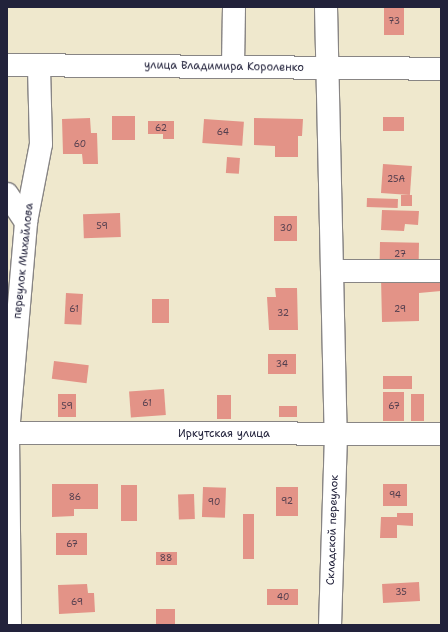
<!DOCTYPE html>
<html>
<head>
<meta charset="utf-8">
<style>
  body { margin:0 }
  #map { position:relative; width:448px; height:632px; overflow:hidden; background:#efe8cd; font-family:"Shantell Sans",sans-serif }
  div>[style] { position:absolute }
  .building>* { inset:0; background:#e39387; transform-origin:0 0 }
  .roads { filter:drop-shadow(1px 0 #888584) drop-shadow(-1px 0 #888584) drop-shadow(0 1px #888584) drop-shadow(0 -1px #888584) }
  .minor>* { height:22px; margin:-11px; padding:0 11px; transform-origin:11px; border-radius:11px; background:#fff }
  span { translate:-50% -50%; white-space:nowrap; text-align:center; line-height:1.15; -webkit-text-stroke:4px #fff; paint-order:stroke }
  .number-label { font-size:9px; color:#523e4e }
  .number-label span { -webkit-text-stroke-width:0 }
  .street-label { font-size:11px; color:#22223b }
  .frame { position:absolute; inset:0; border:8px solid #22223b; pointer-events:none }
</style>
</head>
<body>
<div id="map">
  <div class="building">
    <div style="left:384px;top:7px;width:20px;height:28px"></div>
    <div style="left:112px;top:116px;width:23px;height:24px"></div>
    <div style="left:383px;top:117px;width:21px;height:14px"></div>
    <div style="clip-path:polygon(90px 118px,91px 133px,97px 133px,98px 164px,83px 164px,82px 154px,63px 154px,62px 119px)"></div>
    <div style="clip-path:polygon(254px 118px,303px 119px,302px 136px,298px 136px,298px 157px,275px 157px,275px 146px,254px 145px)"></div>
    <div style="left:204px;top:119px;width:40px;height:24px;rotate:4deg"></div>
    <div style="clip-path:polygon(148px 121px,174px 121px,174px 139px,163px 139px,163px 134px,148px 134px)"></div>
    <div style="left:227px;top:157px;width:13px;height:16px;rotate:4deg"></div>
    <div style="left:383px;top:164px;width:29px;height:29px;rotate:4deg"></div>
    <div style="left:401px;top:195px;width:11px;height:11px"></div>
    <div style="left:367px;top:198px;width:31px;height:9px;rotate:2deg"></div>
    <div style="clip-path:polygon(382px 210px,419px 211px,418px 225px,405px 224px,404px 231px,381px 230px)"></div>
    <div style="left:120px;top:213px;width:24px;height:37px;rotate:88deg"></div>
    <div style="left:274px;top:216px;width:23px;height:25px"></div>
    <div style="left:380px;top:242px;width:39px;height:24px;rotate:1deg"></div>
    <div style="clip-path:polygon(441px 276px,441px 291px,419px 293px,419px 321px,382px 322px,381px 278px)"></div>
    <div style="clip-path:polygon(275px 288px,297px 288px,298px 330px,269px 330px,267px 297px,276px 297px)"></div>
    <div style="left:66px;top:293px;width:17px;height:31px;rotate:3deg"></div>
    <div style="left:152px;top:299px;width:17px;height:24px"></div>
    <div style="left:268px;top:354px;width:28px;height:20px"></div>
    <div style="left:54px;top:361px;width:35px;height:18px;rotate:7deg"></div>
    <div style="left:383px;top:376px;width:29px;height:13px"></div>
    <div style="left:164px;top:389px;width:26px;height:35px;rotate:86deg"></div>
    <div style="left:383px;top:392px;width:21px;height:29px"></div>
    <div style="left:58px;top:394px;width:18px;height:23px"></div>
    <div style="left:411px;top:394px;width:13px;height:27px"></div>
    <div style="left:217px;top:395px;width:14px;height:24px"></div>
    <div style="left:279px;top:406px;width:18px;height:11px"></div>
    <div style="clip-path:polygon(52px 484px,98px 484px,98px 509px,74px 509px,74px 516px,52px 517px)"></div>
    <div style="left:383px;top:484px;width:24px;height:22px"></div>
    <div style="left:121px;top:485px;width:16px;height:36px"></div>
    <div style="left:203px;top:487px;width:23px;height:30px;rotate:2deg"></div>
    <div style="left:276px;top:487px;width:22px;height:29px"></div>
    <div style="left:194px;top:494px;width:25px;height:16px;rotate:88deg"></div>
    <div style="clip-path:polygon(397px 513px,413px 513px,413px 526px,397px 525px,397px 538px,380px 538px,381px 517px,397px 517px)"></div>
    <div style="left:243px;top:514px;width:11px;height:45px"></div>
    <div style="left:56px;top:533px;width:31px;height:22px"></div>
    <div style="left:156px;top:552px;width:21px;height:13px"></div>
    <div style="left:419px;top:582px;width:19px;height:37px;rotate:87deg"></div>
    <div style="clip-path:polygon(87px 584px,88px 593px,94px 593px,95px 612px,59px 614px,58px 585px)"></div>
    <div style="left:298px;top:589px;width:16px;height:31px;rotate:90deg"></div>
    <div style="left:156px;top:609px;width:19px;height:16px"></div>
  </div>
  <div class="roads">
    <div class="minor">
      <div style="left:326px;top:7px;width:428px;rotate:88.7deg"></div>
      <div style="left:336px;top:435px;width:190px;rotate:91.8deg"></div>
      <div style="left:7px;top:65px;width:434px;rotate:0.5deg"></div>
      <div style="left:233px;top:65px;width:58px;rotate:-89deg"></div>
      <div style="left:7px;top:194px;width:34px;rotate:56deg"></div>
      <div style="left:332px;top:271px;width:109px"></div>
      <div style="left:7px;top:433px;width:434px;rotate:0.1deg"></div>
      <div style="left:10px;top:625px;width:192px;rotate:-90.6deg"></div>
      <div style="left:8px;top:433px;width:212px;rotate:-85.1deg"></div>
      <div style="left:26px;top:222px;width:79px;rotate:-79.1deg"></div>
      <div style="left:41px;top:144px;width:79px;rotate:-91.5deg"></div>
    </div>
  </div>
  <div class="number-label">
    <span style="left:394px;top:21px">73</span>
    <span style="left:161px;top:128px">62</span>
    <span style="left:223px;top:132px">64</span>
    <span style="left:80px;top:144px">60</span>
    <span style="left:396px;top:179px">25А</span>
    <span style="left:102px;top:226px">59</span>
    <span style="left:286px;top:228px">30</span>
    <span style="left:400px;top:254px">27</span>
    <span style="left:74px;top:309px">61</span>
    <span style="left:400px;top:309px">29</span>
    <span style="left:283px;top:313px">32</span>
    <span style="left:282px;top:364px">34</span>
    <span style="left:147px;top:403px">61</span>
    <span style="left:67px;top:406px">59</span>
    <span style="left:394px;top:406px">67</span>
    <span style="left:395px;top:495px">94</span>
    <span style="left:75px;top:497px">86</span>
    <span style="left:287px;top:501px">92</span>
    <span style="left:214px;top:502px">90</span>
    <span style="left:72px;top:544px">67</span>
    <span style="left:166px;top:558px">88</span>
    <span style="left:401px;top:592px">35</span>
    <span style="left:283px;top:597px">40</span>
    <span style="left:77px;top:602px">69</span>
  </div>
  <div class="street-label">
    <span style="left:224px;top:67px;rotate:1deg">улица Владимира Короленко</span>
    <span style="left:24px;top:261px;rotate:-84deg">переулок Михайлова</span>
    <span style="left:224px;top:434px">Иркутская улица</span>
    <span style="left:333px;top:530px;rotate:-88deg">Складской переулок</span>
  </div>
  <div class="frame"></div>
</div>
</body>
</html>
